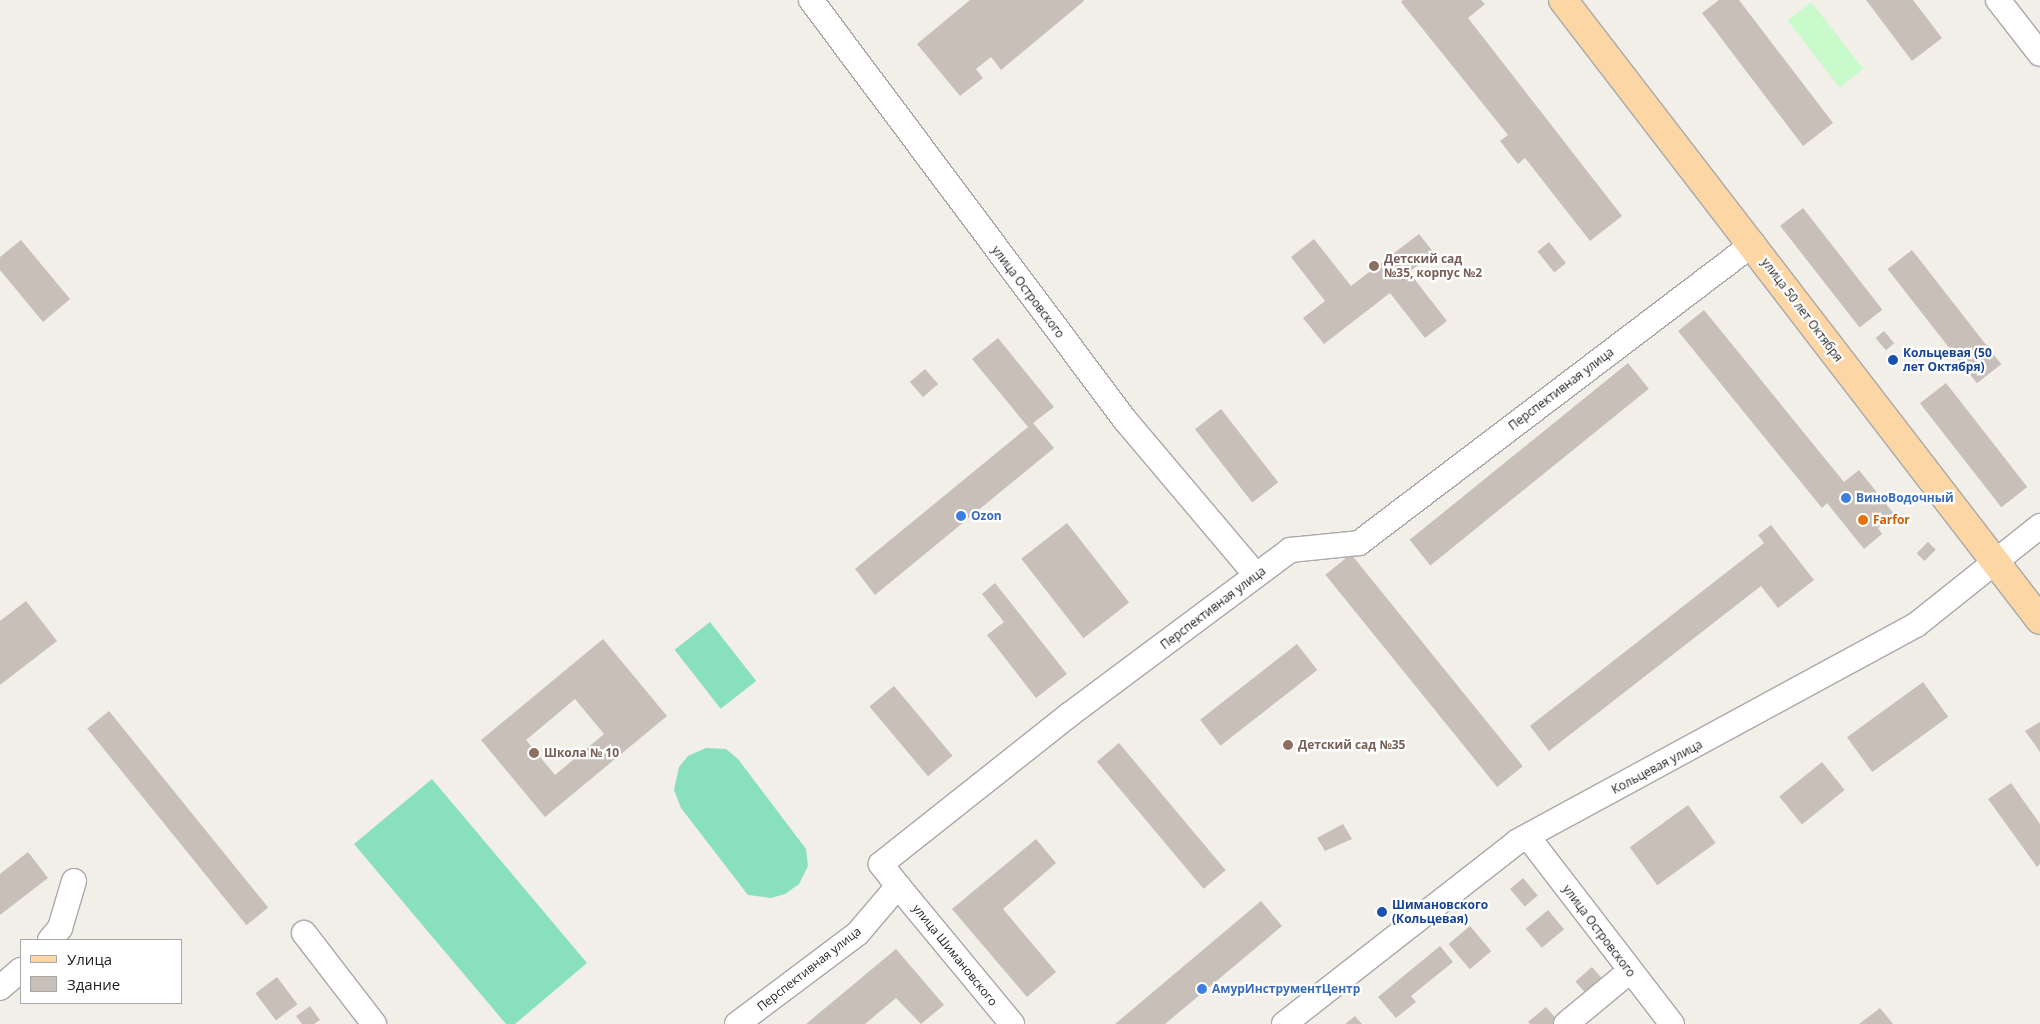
<!DOCTYPE html>
<html>
<head>
<meta charset="utf-8">
<style>
  body { margin:0 }
  #map { position:relative; width:2040px; height:1024px; overflow:hidden; background:#f2efe9; font-family:"Open Sans",sans-serif }
  div>[style] { position:absolute }
  .park>* { inset:0; background:#c8facc; transform-origin:0 0 }
  .pitch>* { inset:0; background:#88e0be; transform-origin:0 0 }
  .building>* { inset:0; background:#c7bfb8; transform-origin:0 0 }
  .roads { filter:drop-shadow(1px 0 #a9a9a9) drop-shadow(-1px 0 #a9a9a9) drop-shadow(0 1px #a9a9a9) drop-shadow(0 -1px #a9a9a9) }
  .minor>* { height:24px; margin:-12px; padding:0 12px; transform-origin:12px; border-radius:12px; background:#fff }
  .major>* { height:28px; margin:-14px; padding:0 14px; transform-origin:14px; border-radius:14px; background:#fcd6a4 }
  .dots>* { width:14px; height:14px; translate:-50% -50%; box-sizing:border-box; border:2px solid #fff; border-radius:50% }
  span { translate:-50% -50%; white-space:nowrap; text-align:center; line-height:1.15; -webkit-text-stroke:4.5px #fff; paint-order:stroke }
  .education-label { font-size:12px; color:#785e54; font-weight:700 }
  .left { translate:0 -50%; text-align:left }
  .street-label { font-size:12px; color:#222 }
  .transit-label { font-size:12px; color:#164399; font-weight:700 }
  .shop-label { font-size:12px; color:#366cbe; font-weight:700 }
  .food-label { font-size:12px; color:#c56008; font-weight:700 }
  .legend { position:absolute; left:20px; top:939px; width:162px; height:65px; box-sizing:border-box; background:#fff; border:1px solid #a7a7a7; margin:0; padding:6px 9px; list-style:none; font-size:15px; color:#222 }
  .legend li { display:flex; align-items:center; gap:10px; height:25px }
  .legend b { width:25px; border:1px solid #a7a7a7 }
</style>
</head>
<body>
<div id="map">
  <div class="park">
    <div style="left:1811px;top:2px;width:85px;height:30px;rotate:52deg"></div>
  </div>
  <div class="pitch">
    <div style="left:710px;top:622px;width:75px;height:45px;rotate:52deg"></div>
    <div style="clip-path:polygon(706px 748px,726px 749px,738px 759px,806px 849px,808px 866px,799px 884px,785px 894px,771px 898px,748px 895px,681px 808px,674px 790px,679px 767px,688px 756px)"></div>
    <div style="clip-path:polygon(432px 779px,587px 963px,515px 1024px,506px 1024px,354px 844px)"></div>
  </div>
  <div class="building">
    <div style="clip-path:polygon(970px 0,1083px 0,1084px 1px,1001px 70px,991px 57px,976px 69px,983px 78px,960px 96px,917px 44px)"></div>
    <div style="clip-path:polygon(1403px 0,1481px 0,1485px 4px,1468px 18px,1622px 216px,1590px 241px,1525px 158px,1518px 164px,1500px 141px,1508px 135px,1401px 2px)"></div>
    <div style="clip-path:polygon(1719px 0,1739px 0,1833px 123px,1803px 146px,1702px 13px)"></div>
    <div style="clip-path:polygon(1866px 0,1913px 0,1942px 38px,1912px 61px)"></div>
    <div style="left:1803px;top:208px;width:129px;height:29px;rotate:52deg"></div>
    <div style="clip-path:polygon(1419px 234px,1434px 253px,1409px 272px,1447px 321px,1425px 338px,1390px 293px,1324px 344px,1303px 318px,1325px 301px,1291px 257px,1314px 239px,1351px 286px)"></div>
    <div style="clip-path:polygon(21px 240px,70px 299px,43px 322px,0 270px,0 257px)"></div>
    <div style="left:1549px;top:242px;width:27px;height:15px;rotate:51deg"></div>
    <div style="left:1912px;top:250px;width:145px;height:31px;rotate:52deg"></div>
    <div style="clip-path:polygon(1704px 310px,1844px 482px,1859px 470px,1894px 514px,1878px 528px,1882px 534px,1864px 549px,1827px 503px,1822px 508px,1678px 331px)"></div>
    <div style="left:1884px;top:331px;width:16px;height:11px;rotate:50deg"></div>
    <div style="clip-path:polygon(998px 338px,1054px 407px,1033px 423px,1054px 448px,875px 595px,855px 569px,1028px 427px,972px 359px)"></div>
    <div style="left:1628px;top:363px;width:33px;height:281px;rotate:51deg"></div>
    <div style="left:925px;top:369px;width:20px;height:20px;rotate:49deg"></div>
    <div style="left:1946px;top:383px;width:132px;height:33px;rotate:52deg"></div>
    <div style="left:1221px;top:409px;width:93px;height:33px;rotate:52deg"></div>
    <div style="left:1067px;top:523px;width:101px;height:58px;rotate:52deg"></div>
    <div style="clip-path:polygon(1771px 525px,1814px 580px,1778px 608px,1761px 586px,1549px 751px,1530px 726px,1764px 543px,1758px 535px)"></div>
    <div style="left:1928px;top:542px;width:11px;height:16px;rotate:45deg"></div>
    <div style="left:1351px;top:554px;width:273px;height:33px;rotate:51deg"></div>
    <div style="clip-path:polygon(995px 583px,1067px 674px,1036px 698px,987px 635px,1004px 622px,982px 594px)"></div>
    <div style="clip-path:polygon(26px 601px,57px 641px,0 685px,0 621px)"></div>
    <div style="clip-path:polygon(evenodd,603px 639px,667px 716px,545px 817px,481px 740px,603px 639px,575px 699px,604px 734px,555px 775px,526px 740px,575px 699px)"></div>
    <div style="left:1297px;top:644px;width:33px;height:123px;rotate:52deg"></div>
    <div style="left:1923px;top:682px;width:43px;height:94px;rotate:54deg"></div>
    <div style="left:894px;top:686px;width:91px;height:32px;rotate:50deg"></div>
    <div style="left:109px;top:711px;width:253px;height:28px;rotate:51deg"></div>
    <div style="clip-path:polygon(2040px 722px,2040px 752px,2025px 731px)"></div>
    <div style="left:1119px;top:743px;width:166px;height:29px;rotate:50deg"></div>
    <div style="left:1822px;top:762px;width:36px;height:55px;rotate:51deg"></div>
    <div style="clip-path:polygon(2011px 783px,2040px 824px,2040px 864px,2037px 867px,1988px 799px)"></div>
    <div style="left:1688px;top:805px;width:47px;height:72px;rotate:54deg"></div>
    <div style="clip-path:polygon(1343px 824px,1352px 839px,1325px 851px,1317px 838px)"></div>
    <div style="clip-path:polygon(1036px 839px,1056px 863px,1003px 909px,1056px 972px,1027px 997px,952px 909px)"></div>
    <div style="clip-path:polygon(28px 852px,48px 878px,0 915px,0 874px)"></div>
    <div style="left:1523px;top:878px;width:23px;height:17px;rotate:50deg"></div>
    <div style="clip-path:polygon(1261px 901px,1282px 926px,1165px 1024px,1115px 1024px)"></div>
    <div style="left:1548px;top:910px;width:25px;height:29px;rotate:50deg"></div>
    <div style="left:1470px;top:926px;width:33px;height:28px;rotate:50deg"></div>
    <div style="clip-path:polygon(1440px 946px,1453px 962px,1411px 996px,1416px 1002px,1396px 1018px,1378px 997px)"></div>
    <div style="clip-path:polygon(896px 949px,944px 1005px,921px 1024px,896px 998px,865px 1024px,806px 1024px)"></div>
    <div style="left:1592px;top:967px;width:18px;height:22px;rotate:49deg"></div>
    <div style="left:277px;top:977px;width:34px;height:27px;rotate:53deg"></div>
    <div style="clip-path:polygon(310px 1006px,320px 1020px,314px 1024px,302px 1024px,296px 1016px)"></div>
    <div style="clip-path:polygon(1546px 1007px,1558px 1021px,1554px 1024px,1530px 1024px,1528px 1022px)"></div>
    <div style="clip-path:polygon(1880px 1008px,1893px 1024px,1859px 1024px)"></div>
    <div style="clip-path:polygon(1355px 1016px,1362px 1024px,1345px 1024px)"></div>
  </div>
  <div class="roads">
    <div class="minor">
      <div style="left:811px;top:0;width:524px;rotate:53.22deg"></div>
      <div style="left:1125px;top:420px;width:203px;rotate:49.8deg"></div>
      <div style="left:1998px;top:0;width:68px;rotate:52.1deg"></div>
      <div style="left:1528px;top:837px;width:236px;rotate:52.4deg"></div>
      <div style="left:898px;top:886px;width:179px;rotate:50.4deg"></div>
      <div style="left:304px;top:933px;width:115px;rotate:52.4deg"></div>
      <div style="left:50px;top:940px;width:16px;rotate:-50deg"></div>
      <div style="left:60px;top:928px;width:49px;rotate:-73.4deg"></div>
      <div style="left:0;top:988px;width:28px;rotate:-41deg"></div>
      <div style="left:737px;top:1024px;width:151px;rotate:-36.9deg"></div>
      <div style="left:858px;top:933px;width:62px;rotate:-49.6deg"></div>
      <div style="left:898px;top:886px;width:28px;rotate:-128deg"></div>
      <div style="left:881px;top:864px;width:240px;rotate:-38.4deg"></div>
      <div style="left:1069px;top:715px;width:276px;rotate:-36.7deg"></div>
      <div style="left:1290px;top:550px;width:69px;rotate:-5.8deg"></div>
      <div style="left:1359px;top:543px;width:495px;rotate:-37.2deg"></div>
      <div style="left:1284px;top:1024px;width:297px;rotate:-38deg"></div>
      <div style="left:1518px;top:841px;width:453px;rotate:-28.5deg"></div>
      <div style="left:1916px;top:625px;width:159px;rotate:-38.6deg"></div>
      <div style="left:1566px;top:1024px;width:83px;rotate:-39.6deg"></div>
    </div>
    <div class="major">
      <div style="left:1563px;top:0;width:782px;rotate:52.43deg"></div>
    </div>
  </div>
  <div class="dots">
    <div style="left:1374px;top:266px;background:#8d6e63"></div>
    <div style="left:1893px;top:360px;background:#1a4fb4"></div>
    <div style="left:1846px;top:498px;background:#3f7fe0"></div>
    <div style="left:961px;top:516px;background:#3f7fe0"></div>
    <div style="left:1863px;top:520px;background:#e8710a"></div>
    <div style="left:1288px;top:745px;background:#8d6e63"></div>
    <div style="left:534px;top:753px;background:#8d6e63"></div>
    <div style="left:1382px;top:912px;background:#1a4fb4"></div>
    <div style="left:1202px;top:989px;background:#3f7fe0"></div>
  </div>
  <div class="education-label">
    <span class="left" style="left:1384px;top:266px">Детский сад<br>№35, корпус №2</span>
    <span class="left" style="left:1298px;top:745px">Детский сад №35</span>
    <span class="left" style="left:544px;top:753px">Школа № 10</span>
  </div>
  <div class="street-label">
    <span style="left:1028px;top:292px;rotate:53deg">улица Островского</span>
    <span style="left:1802px;top:310px;rotate:53deg">улица 50 лет Октября</span>
    <span style="left:1561px;top:389px;rotate:-37deg">Перспективная улица</span>
    <span style="left:1213px;top:608px;rotate:-37deg">Перспективная улица</span>
    <span style="left:1657px;top:767px;rotate:-28deg">Кольцевая улица</span>
    <span style="left:1599px;top:931px;rotate:53deg">улица Островского</span>
    <span style="left:955px;top:955px;rotate:51deg">улица Шимановского</span>
    <span style="left:809px;top:969px;rotate:-38deg">Перспективная улица</span>
  </div>
  <div class="transit-label">
    <span class="left" style="left:1903px;top:360px">Кольцевая (50<br>лет Октября)</span>
    <span class="left" style="left:1392px;top:912px">Шимановского<br>(Кольцевая)</span>
  </div>
  <div class="shop-label">
    <span class="left" style="left:1856px;top:498px">ВиноВодочный</span>
    <span class="left" style="left:971px;top:516px">Ozon</span>
    <span class="left" style="left:1212px;top:989px">АмурИнструментЦентр</span>
  </div>
  <div class="food-label">
    <span class="left" style="left:1873px;top:520px">Farfor</span>
  </div>
  <ul class="legend">
  <li><b style="height:6px;background:#fcd6a4"></b>Улица</li>
  <li><b style="height:14px;background:#c7bfb8"></b>Здание</li>
  </ul>
</div>
</body>
</html>
